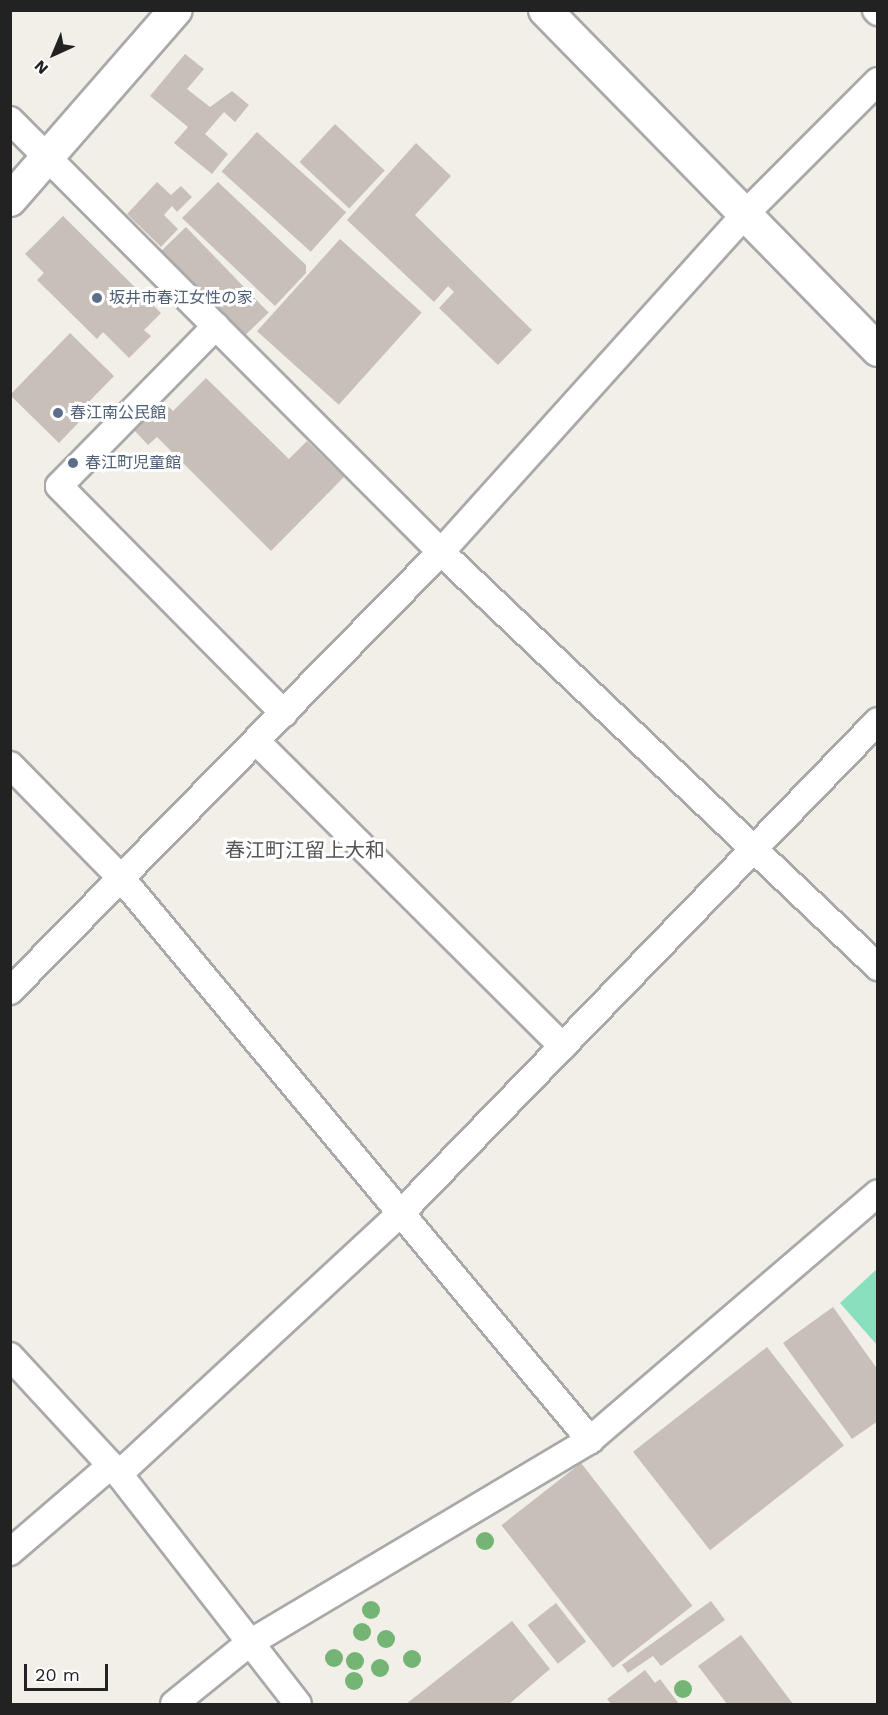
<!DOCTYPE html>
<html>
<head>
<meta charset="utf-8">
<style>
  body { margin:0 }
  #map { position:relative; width:888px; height:1715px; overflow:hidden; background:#f2efe9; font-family:"Work Sans","Noto Sans JP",sans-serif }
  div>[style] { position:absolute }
  .pitch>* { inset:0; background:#88e0be }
  .building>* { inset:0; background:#c7bfb8; transform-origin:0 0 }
  .roads { filter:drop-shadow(2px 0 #a9a9a9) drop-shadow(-2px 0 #a9a9a9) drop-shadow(0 2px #a9a9a9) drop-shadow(0 -2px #a9a9a9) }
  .minor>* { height:26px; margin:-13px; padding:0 13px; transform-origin:13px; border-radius:13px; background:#fff }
  .tertiary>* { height:32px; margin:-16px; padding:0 16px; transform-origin:16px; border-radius:16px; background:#fff }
  .trees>* { width:18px; height:18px; margin:-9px; border-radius:50%; background:#74b475 }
  .dots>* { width:16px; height:16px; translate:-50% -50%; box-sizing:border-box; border:3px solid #fff; border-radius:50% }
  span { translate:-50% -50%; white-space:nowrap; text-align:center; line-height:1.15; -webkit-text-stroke:6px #fff; paint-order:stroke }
  .service-label { font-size:16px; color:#4e5e75 }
  .left { translate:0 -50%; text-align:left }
  .quarter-label { font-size:20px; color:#555 }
  .frame { position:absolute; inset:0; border:12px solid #222; pointer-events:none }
  .north { position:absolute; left:24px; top:24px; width:60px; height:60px; -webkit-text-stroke:4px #fff; paint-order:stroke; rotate:224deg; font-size:16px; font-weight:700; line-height:24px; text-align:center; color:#222 }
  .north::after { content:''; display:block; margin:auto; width:21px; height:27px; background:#222; clip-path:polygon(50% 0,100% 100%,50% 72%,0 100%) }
  .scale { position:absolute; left:24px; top:1664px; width:84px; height:27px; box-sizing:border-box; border:3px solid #222; border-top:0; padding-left:8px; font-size:18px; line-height:21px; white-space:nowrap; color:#222; -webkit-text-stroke:4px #fff; paint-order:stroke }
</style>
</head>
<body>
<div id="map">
  <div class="pitch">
    <div style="clip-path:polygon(877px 1269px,877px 1345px,840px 1303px)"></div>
  </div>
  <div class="building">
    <div style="clip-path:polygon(185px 54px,204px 69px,187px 89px,210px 107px,232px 91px,249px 105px,235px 122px,224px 112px,205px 134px,228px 154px,212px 174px,174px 143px,188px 127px,150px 96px)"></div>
    <div style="left:335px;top:124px;width:68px;height:52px;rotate:43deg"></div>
    <div style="left:257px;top:132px;width:120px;height:53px;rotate:42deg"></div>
    <div style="clip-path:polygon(416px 143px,451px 176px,415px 215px,532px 330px,498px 365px,439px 308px,454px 292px,448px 286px,434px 302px,347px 220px)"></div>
    <div style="clip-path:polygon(157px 182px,171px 195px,181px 186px,192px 197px,177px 212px,172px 206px,164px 215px,178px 229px,161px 247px,127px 214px)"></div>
    <div style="clip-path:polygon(218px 182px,306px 265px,306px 273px,275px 306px,182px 218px)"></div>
    <div style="clip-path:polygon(63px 216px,161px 313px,144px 330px,151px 336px,129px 358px,103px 332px,97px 339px,37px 280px,44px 273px,25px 254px)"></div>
    <div style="left:186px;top:227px;width:119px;height:37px;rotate:46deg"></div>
    <div style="left:340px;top:239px;width:110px;height:124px;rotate:42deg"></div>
    <div style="clip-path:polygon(70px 333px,114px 376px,76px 415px,81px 420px,59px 443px,10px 395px)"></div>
    <div style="clip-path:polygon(206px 378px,289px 459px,307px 441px,344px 477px,271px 551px,157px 437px,148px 445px,134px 430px,163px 401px,173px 411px)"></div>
    <div style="clip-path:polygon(833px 1307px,878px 1370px,878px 1421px,852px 1439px,783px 1343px)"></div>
    <div style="left:767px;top:1347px;width:125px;height:170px;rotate:52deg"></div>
    <div style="left:581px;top:1463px;width:181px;height:101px;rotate:52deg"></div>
    <div style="clip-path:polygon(711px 1601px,725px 1620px,661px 1666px,653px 1656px,628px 1673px,622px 1665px)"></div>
    <div style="left:556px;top:1603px;width:49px;height:36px;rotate:52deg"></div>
    <div style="clip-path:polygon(512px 1621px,550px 1669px,509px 1704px,406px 1704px)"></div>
    <div style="clip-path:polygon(741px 1635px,793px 1704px,727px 1704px,698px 1666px)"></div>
    <div style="clip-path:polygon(645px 1670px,655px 1683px,660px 1679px,679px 1704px,611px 1704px,607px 1699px)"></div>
  </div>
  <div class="roads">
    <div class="minor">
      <div style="left:876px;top:10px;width:3px;rotate:45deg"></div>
      <div style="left:10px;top:120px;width:610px;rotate:45.07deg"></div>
      <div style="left:441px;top:552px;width:603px;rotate:43.52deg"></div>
      <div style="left:216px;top:326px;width:224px;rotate:134.5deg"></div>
      <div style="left:59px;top:486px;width:320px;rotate:45.3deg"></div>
      <div style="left:256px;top:741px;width:433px;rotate:44.9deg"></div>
      <div style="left:10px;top:765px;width:160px;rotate:45.5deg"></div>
      <div style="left:122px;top:879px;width:731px;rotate:50.16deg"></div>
      <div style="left:10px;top:991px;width:615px;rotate:-45.53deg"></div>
      <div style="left:441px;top:552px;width:455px;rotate:-48deg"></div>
      <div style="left:745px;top:214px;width:188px;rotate:-45deg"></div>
      <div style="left:10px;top:1356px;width:161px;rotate:47.3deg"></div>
      <div style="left:119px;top:1474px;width:291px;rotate:52.1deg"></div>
      <div style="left:119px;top:1474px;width:384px;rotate:-42.8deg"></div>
      <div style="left:401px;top:1213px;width:685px;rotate:-45.89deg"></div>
      <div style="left:10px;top:1552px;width:133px;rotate:-40.7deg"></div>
      <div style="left:174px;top:1704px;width:95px;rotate:-39deg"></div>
      <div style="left:248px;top:1644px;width:398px;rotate:-30.8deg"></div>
      <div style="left:590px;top:1440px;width:379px;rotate:-40.6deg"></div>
    </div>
    <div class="tertiary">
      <div style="left:545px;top:10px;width:476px;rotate:45.6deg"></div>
      <div style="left:10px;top:200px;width:252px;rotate:-48.9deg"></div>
    </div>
  </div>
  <div class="trees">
    <div style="left:485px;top:1541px"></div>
    <div style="left:371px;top:1610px"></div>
    <div style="left:362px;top:1632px"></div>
    <div style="left:386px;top:1639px"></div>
    <div style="left:334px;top:1658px"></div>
    <div style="left:412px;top:1659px"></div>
    <div style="left:355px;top:1661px"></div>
    <div style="left:380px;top:1668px"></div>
    <div style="left:354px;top:1681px"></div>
    <div style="left:683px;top:1689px"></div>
  </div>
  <div class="dots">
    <div style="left:97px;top:298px;background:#5c6f8a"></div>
    <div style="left:58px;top:413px;background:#5c6f8a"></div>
    <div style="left:73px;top:463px;background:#5c6f8a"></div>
  </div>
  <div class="service-label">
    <span class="left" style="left:109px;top:298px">坂井市春江女性の家</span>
    <span class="left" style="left:70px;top:413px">春江南公民館</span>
    <span class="left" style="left:85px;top:463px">春江町児童館</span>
  </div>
  <div class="quarter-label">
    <span style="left:305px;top:850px">春江町江留上大和</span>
  </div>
  <div class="frame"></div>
  <div class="north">N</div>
  <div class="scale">20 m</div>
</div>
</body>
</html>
